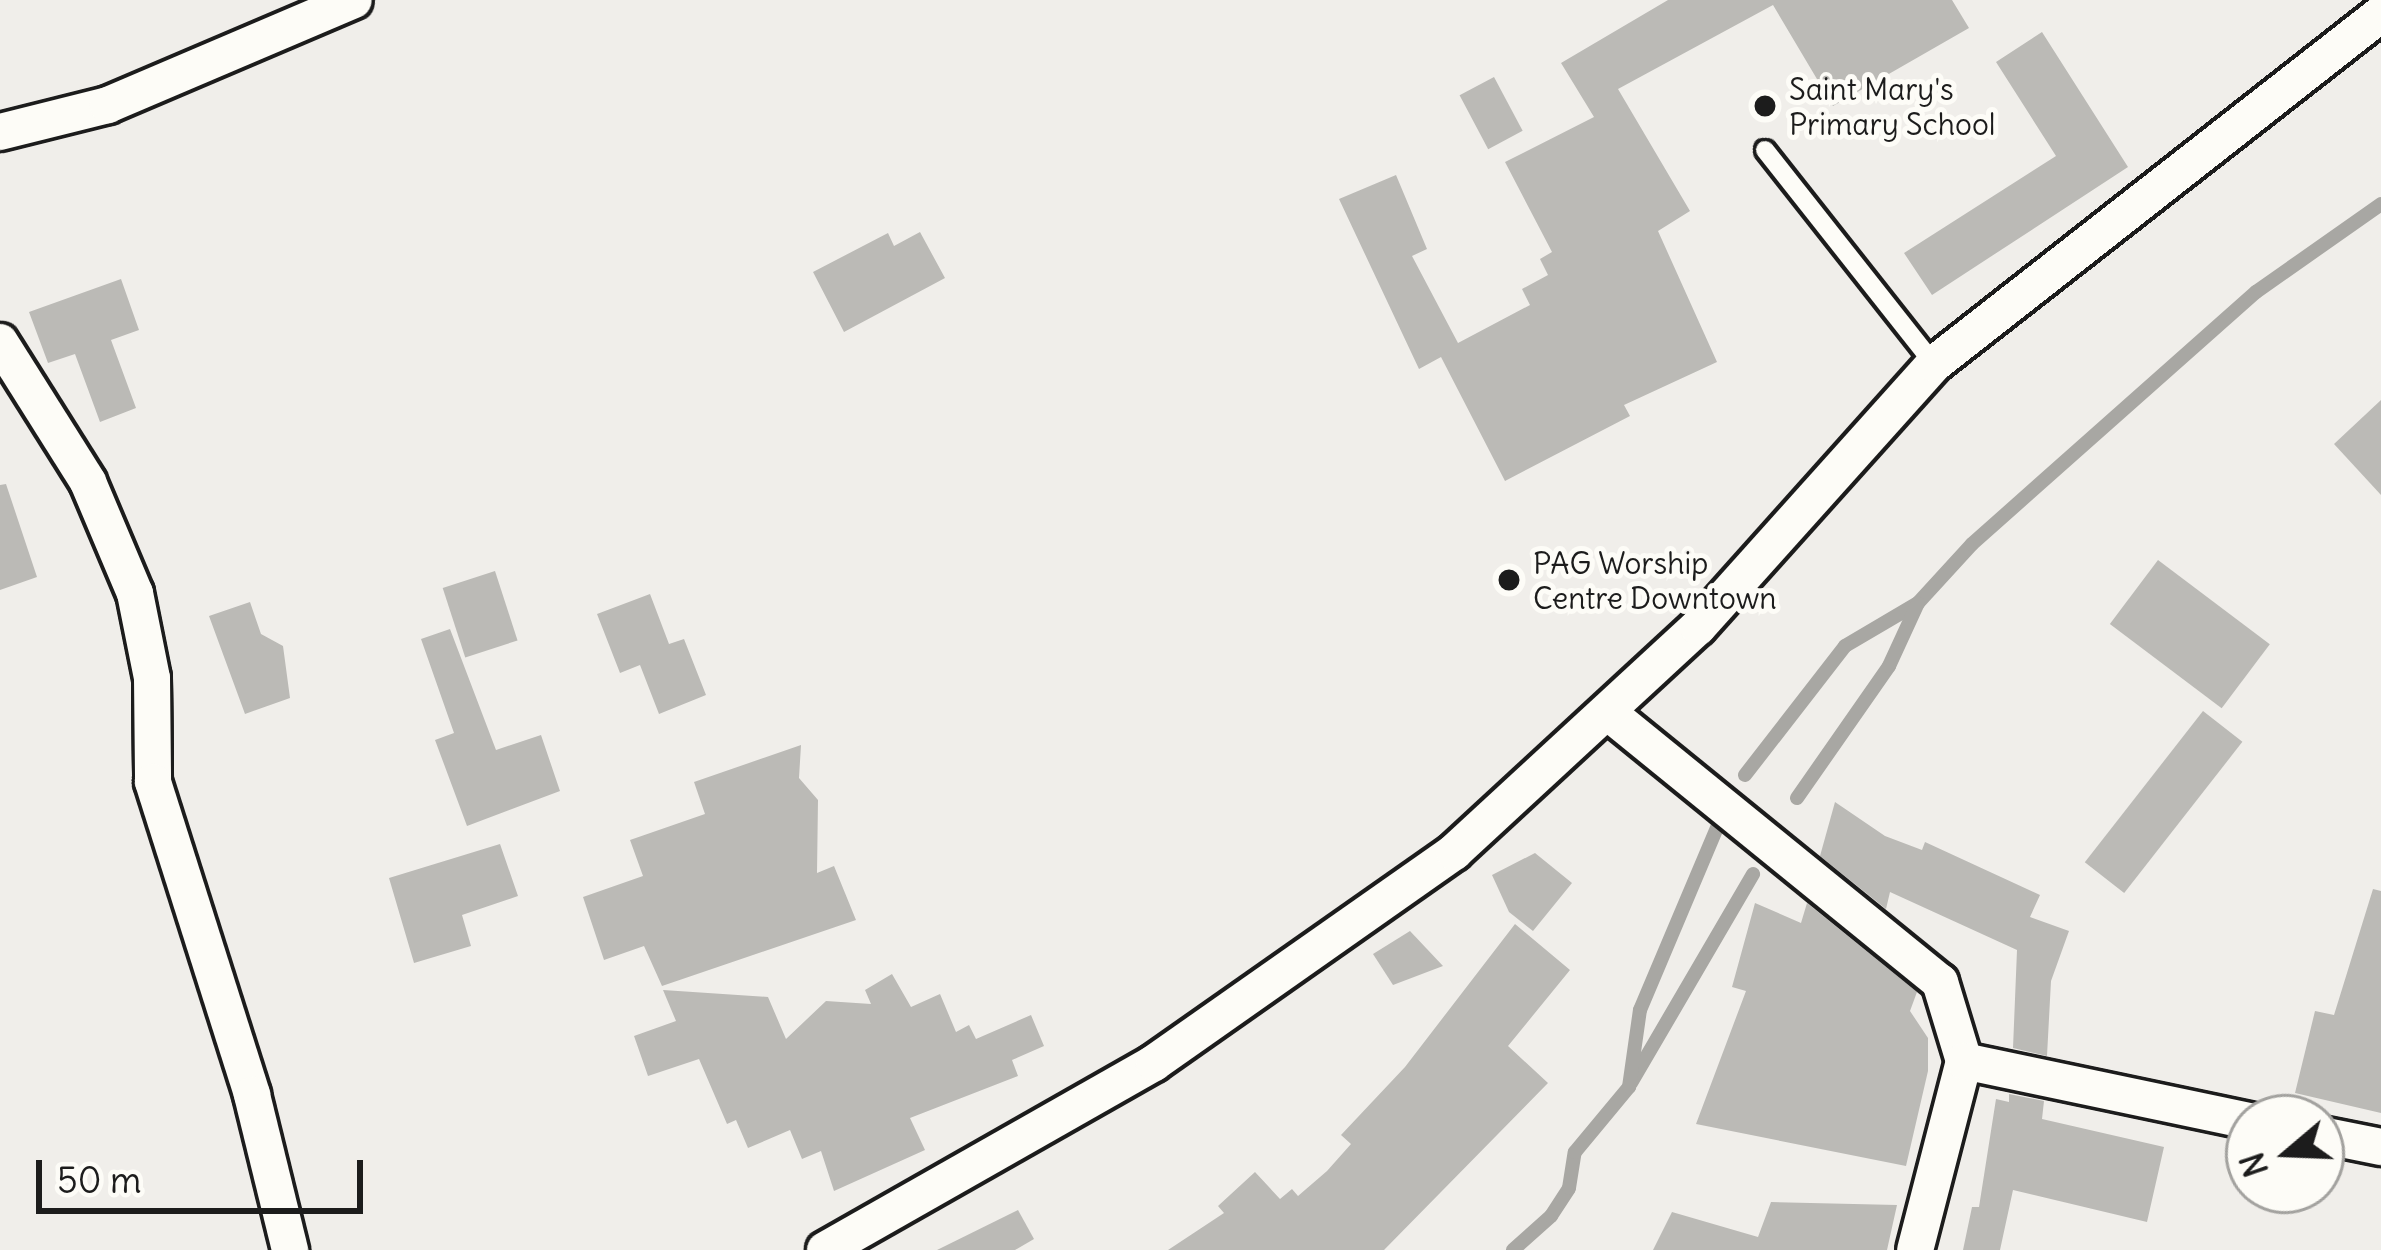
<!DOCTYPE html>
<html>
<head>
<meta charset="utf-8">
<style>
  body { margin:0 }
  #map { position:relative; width:2381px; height:1250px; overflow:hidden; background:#f0eeea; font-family:Delius,sans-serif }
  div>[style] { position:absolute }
  .stream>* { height:14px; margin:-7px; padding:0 7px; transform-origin:7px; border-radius:7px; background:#a8a7a3 }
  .building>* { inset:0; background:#bbbab6; transform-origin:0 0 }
  .roads { filter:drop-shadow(3px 0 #1c1c1c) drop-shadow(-3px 0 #1c1c1c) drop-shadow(0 3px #1c1c1c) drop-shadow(0 -3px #1c1c1c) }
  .service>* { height:18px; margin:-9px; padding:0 9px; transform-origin:9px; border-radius:9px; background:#fdfcf7 }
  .minor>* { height:36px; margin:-18px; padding:0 18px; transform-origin:18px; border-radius:18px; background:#fdfcf7 }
  .dots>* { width:33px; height:33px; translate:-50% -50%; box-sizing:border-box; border:6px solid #fdfcf7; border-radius:50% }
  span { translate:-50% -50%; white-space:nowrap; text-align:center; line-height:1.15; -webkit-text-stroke:10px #fdfcf7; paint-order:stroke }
  .poi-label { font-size:30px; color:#1c1c1c }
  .left { translate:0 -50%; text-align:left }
  .north { position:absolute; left:2225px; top:1094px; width:120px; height:120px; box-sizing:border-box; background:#fdfcf7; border:3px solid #a3a29f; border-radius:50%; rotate:251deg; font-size:33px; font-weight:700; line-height:48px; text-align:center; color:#1c1c1c }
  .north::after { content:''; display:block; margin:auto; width:42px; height:54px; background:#1c1c1c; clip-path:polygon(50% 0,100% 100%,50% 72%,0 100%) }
  .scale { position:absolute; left:36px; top:1160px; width:327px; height:54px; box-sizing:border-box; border:6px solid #1c1c1c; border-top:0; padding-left:15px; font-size:36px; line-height:42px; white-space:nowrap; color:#1c1c1c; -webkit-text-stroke:9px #fdfcf7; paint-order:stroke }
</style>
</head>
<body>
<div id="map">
  <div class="stream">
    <div style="left:1745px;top:775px;width:163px;rotate:-52.2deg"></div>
    <div style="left:1845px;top:646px;width:85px;rotate:-30.5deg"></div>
    <div style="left:1918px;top:603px;width:80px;rotate:-47.5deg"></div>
    <div style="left:1972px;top:544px;width:380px;rotate:-41.6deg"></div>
    <div style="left:2256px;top:292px;width:153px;rotate:-35.1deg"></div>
    <div style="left:1797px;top:798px;width:161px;rotate:-55.1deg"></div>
    <div style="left:1889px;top:666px;width:69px;rotate:-65.3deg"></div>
    <div style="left:1631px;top:1083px;width:242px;rotate:-59.7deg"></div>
    <div style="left:1513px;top:1250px;width:51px;rotate:-41.8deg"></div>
    <div style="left:1551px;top:1216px;width:33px;rotate:-57deg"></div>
    <div style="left:1569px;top:1188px;width:36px;rotate:-81deg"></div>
    <div style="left:1575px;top:1152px;width:85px;rotate:-50.3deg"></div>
    <div style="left:1629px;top:1087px;width:78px;rotate:-81.9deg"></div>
    <div style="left:1640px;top:1010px;width:211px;rotate:-67.1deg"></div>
  </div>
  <div class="building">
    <div style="clip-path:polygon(1668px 0,1952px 0,1969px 28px,1833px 106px,1773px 5px,1618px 89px,1690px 211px,1658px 231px,1717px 362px,1624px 405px,1630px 416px,1505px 481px,1441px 357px,1419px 369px,1339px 199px,1396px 175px,1427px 249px,1412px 256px,1458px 343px,1530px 305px,1522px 289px,1548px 275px,1540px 259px,1552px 252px,1505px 162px,1594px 117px,1561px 63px)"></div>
    <div style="clip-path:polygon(2042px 32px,2128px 167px,1932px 295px,1904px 253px,2056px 156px,1996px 62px)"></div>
    <div style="left:1494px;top:77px;width:61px;height:39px;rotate:62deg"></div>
    <div style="clip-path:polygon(920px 232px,945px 278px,844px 332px,813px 272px,888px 233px,894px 246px)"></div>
    <div style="clip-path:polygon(121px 279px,139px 330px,111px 340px,136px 408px,100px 422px,75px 354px,48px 363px,29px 312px)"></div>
    <div style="clip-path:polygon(2381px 400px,2381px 495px,2334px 444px)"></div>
    <div style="clip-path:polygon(6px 484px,37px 577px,0 590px,0 485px)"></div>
    <div style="left:2158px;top:560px;width:140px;height:80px;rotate:37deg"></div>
    <div style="left:495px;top:571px;width:73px;height:55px;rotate:72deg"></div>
    <div style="clip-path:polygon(650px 594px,669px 644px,684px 639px,706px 695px,659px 714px,640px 665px,620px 673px,597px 614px)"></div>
    <div style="clip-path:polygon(250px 602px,261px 634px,283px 646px,290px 698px,245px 714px,209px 616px)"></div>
    <div style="clip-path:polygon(450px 629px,496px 750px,541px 735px,560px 791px,467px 826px,435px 740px,454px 733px,421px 639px)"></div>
    <div style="left:2203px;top:711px;width:50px;height:192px;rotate:38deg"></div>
    <div style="clip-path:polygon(801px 745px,799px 778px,818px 800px,817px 873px,834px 866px,856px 920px,662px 986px,644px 946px,604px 960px,583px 897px,643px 876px,630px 840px,705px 814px,694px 782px)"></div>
    <div style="clip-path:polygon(1835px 802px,1885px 836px,1922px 850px,1925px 842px,2040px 895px,2030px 917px,2069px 931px,2051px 981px,2047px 1056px,2013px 1048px,2017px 950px,1890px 892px,1886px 909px,1820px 856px)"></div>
    <div style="clip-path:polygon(500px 844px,518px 896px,462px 915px,471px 946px,414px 963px,389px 878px)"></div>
    <div style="clip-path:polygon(1535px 853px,1572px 883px,1533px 931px,1509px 912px,1492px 875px)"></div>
    <div style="clip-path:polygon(2373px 889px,2381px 891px,2381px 1113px,2295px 1093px,2315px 1011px,2334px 1015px)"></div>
    <div style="clip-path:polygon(1755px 903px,1801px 923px,1807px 903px,1917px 992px,1910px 1011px,1928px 1038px,1928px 1071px,1906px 1166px,1696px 1124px,1746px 991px,1732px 987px)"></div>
    <div style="clip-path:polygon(1515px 924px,1570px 970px,1508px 1046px,1548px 1083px,1384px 1250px,1168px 1250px,1224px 1213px,1218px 1206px,1255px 1172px,1280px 1199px,1292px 1189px,1298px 1196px,1327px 1171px,1351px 1144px,1341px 1135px,1405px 1067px)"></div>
    <div style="clip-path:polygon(1410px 931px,1443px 966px,1393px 985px,1373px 954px)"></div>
    <div style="clip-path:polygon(892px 974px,911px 1007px,940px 994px,956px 1032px,969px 1025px,976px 1039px,1031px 1015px,1044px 1046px,1012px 1060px,1018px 1076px,910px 1118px,925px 1150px,834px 1191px,821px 1151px,802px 1159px,790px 1130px,748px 1148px,736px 1120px,727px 1124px,699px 1059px,648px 1076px,634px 1036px,676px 1021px,663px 990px,768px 997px,786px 1039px,826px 1001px,871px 1004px,865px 990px)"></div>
    <div style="clip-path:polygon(2009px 1094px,2044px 1101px,2042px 1119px,2164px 1147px,2147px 1222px,2013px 1190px,2000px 1250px,1963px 1250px,1972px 1207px,1979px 1207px,1996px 1099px,2009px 1102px)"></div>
    <div style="clip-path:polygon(1771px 1202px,1897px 1205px,1887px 1250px,1653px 1250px,1672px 1212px,1758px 1237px)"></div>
    <div style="clip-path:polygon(1018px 1210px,1034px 1239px,1015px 1250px,937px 1250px)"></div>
  </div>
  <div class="roads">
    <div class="service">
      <div style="left:1765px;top:150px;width:273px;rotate:51.7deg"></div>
    </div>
    <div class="minor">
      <div style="left:0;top:132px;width:111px;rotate:-14deg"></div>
      <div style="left:108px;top:105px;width:267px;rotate:-23.1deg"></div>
      <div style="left:0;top:342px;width:165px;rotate:57.8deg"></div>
      <div style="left:88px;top:482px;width:121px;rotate:67.1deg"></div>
      <div style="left:135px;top:593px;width:87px;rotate:78.7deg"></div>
      <div style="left:152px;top:678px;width:104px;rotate:89.4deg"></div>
      <div style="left:153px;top:782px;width:328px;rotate:72.4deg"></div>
      <div style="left:252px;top:1095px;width:160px;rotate:76.2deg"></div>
      <div style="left:1610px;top:714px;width:425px;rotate:39.1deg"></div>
      <div style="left:1940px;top:982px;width:83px;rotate:73.1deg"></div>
      <div style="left:1964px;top:1061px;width:195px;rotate:104.5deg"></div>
      <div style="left:1964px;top:1061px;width:291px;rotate:11.9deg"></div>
      <div style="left:2321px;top:1135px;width:61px;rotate:11.3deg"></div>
      <div style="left:825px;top:1250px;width:378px;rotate:-29.6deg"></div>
      <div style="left:1154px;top:1063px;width:367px;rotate:-35.1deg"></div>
      <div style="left:1454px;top:852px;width:332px;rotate:-42.7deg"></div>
      <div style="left:1698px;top:627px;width:353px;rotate:-48.1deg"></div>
      <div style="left:1934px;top:364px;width:568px;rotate:-38.06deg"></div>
    </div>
  </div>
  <div class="dots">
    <div style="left:1765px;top:106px;background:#1c1c1c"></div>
    <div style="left:1509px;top:580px;background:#1c1c1c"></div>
  </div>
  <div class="poi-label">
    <span class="left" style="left:1789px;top:106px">Saint Mary's<br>Primary School</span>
    <span class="left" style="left:1533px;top:580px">PAG Worship<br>Centre Downtown</span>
  </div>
  <div class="north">N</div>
  <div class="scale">50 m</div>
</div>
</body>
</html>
